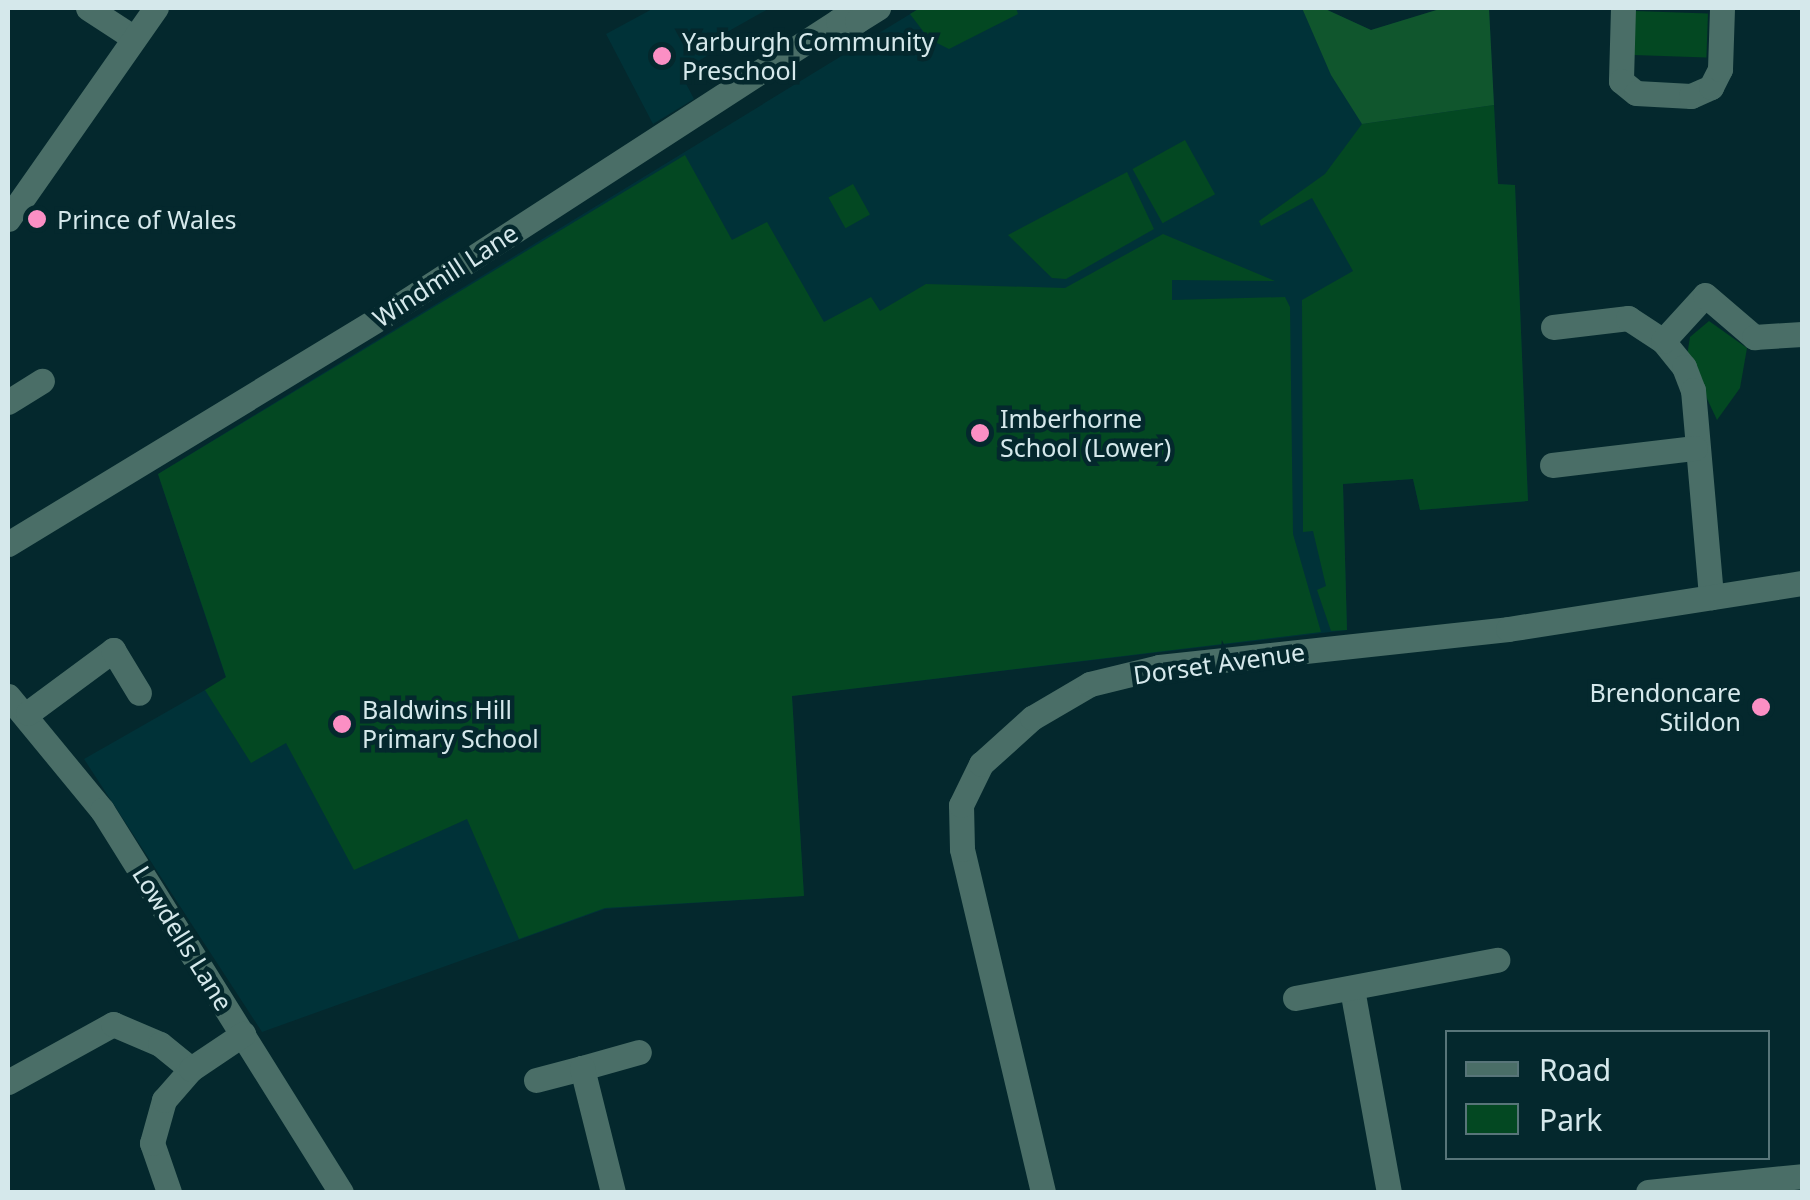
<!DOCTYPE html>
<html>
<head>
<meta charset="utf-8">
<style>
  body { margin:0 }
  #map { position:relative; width:1810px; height:1200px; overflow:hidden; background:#04282d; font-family:"Noto Sans",sans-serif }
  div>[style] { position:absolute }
  .built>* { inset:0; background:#003238 }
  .green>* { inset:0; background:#034822; transform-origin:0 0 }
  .forest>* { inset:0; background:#10562d }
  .minor>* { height:25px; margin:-12.5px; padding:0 12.5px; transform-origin:12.5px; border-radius:12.5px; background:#4a6e67 }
  .dots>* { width:28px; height:28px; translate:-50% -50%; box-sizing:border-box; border:5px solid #04282d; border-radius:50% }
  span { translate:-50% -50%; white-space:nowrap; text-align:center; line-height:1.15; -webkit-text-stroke:9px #04282d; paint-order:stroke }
  .poi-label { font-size:25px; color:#d5e8eb }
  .left { translate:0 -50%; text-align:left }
  .right { translate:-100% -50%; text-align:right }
  .street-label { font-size:25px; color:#d5e8eb }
  .frame { position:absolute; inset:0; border:10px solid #d5e8eb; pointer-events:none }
  .legend { position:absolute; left:1445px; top:1030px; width:325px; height:130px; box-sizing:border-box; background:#04282d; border:2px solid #587579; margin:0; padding:12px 18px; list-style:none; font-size:30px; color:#d5e8eb }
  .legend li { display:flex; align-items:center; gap:20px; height:50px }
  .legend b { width:50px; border:2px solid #587579 }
</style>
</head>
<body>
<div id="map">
  <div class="built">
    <div style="clip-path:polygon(654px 8px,770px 8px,720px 36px,725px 45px,680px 72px,694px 99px,653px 124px,606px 34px)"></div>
    <div style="clip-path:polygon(920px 8px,1323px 8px,1371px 30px,1443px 8px,1489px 8px,1498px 184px,1515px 185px,1528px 501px,1420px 510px,1413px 479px,1343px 484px,1347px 630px,792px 696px,804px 896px,605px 909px,262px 1032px,84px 759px,226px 678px,158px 474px)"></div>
  </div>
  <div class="green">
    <div style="clip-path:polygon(920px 8px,1016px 8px,1018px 14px,949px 49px,929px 39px,910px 14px)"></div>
    <div style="left:1635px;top:11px;width:73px;height:44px;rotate:2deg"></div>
    <div style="clip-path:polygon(1494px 105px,1498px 184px,1515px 185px,1528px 501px,1420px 510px,1413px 479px,1343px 484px,1347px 630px,1331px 631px,1317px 590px,1326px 586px,1313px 531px,1303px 532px,1302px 300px,1353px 271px,1312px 198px,1261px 226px,1259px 221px,1325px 174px,1362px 124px)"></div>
    <div style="left:1185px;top:140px;width:62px;height:60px;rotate:61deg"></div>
    <div style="clip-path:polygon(685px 155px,732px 240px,767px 222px,824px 322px,871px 297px,880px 311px,926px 284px,1065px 288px,1163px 234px,1275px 281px,1172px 280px,1172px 300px,1285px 297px,1290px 307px,1293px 534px,1321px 632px,792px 696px,804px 896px,605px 908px,519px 939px,467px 819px,354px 870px,286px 743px,251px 763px,205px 690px,226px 677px,158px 474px)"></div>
    <div style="clip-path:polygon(1127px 172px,1154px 229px,1066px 279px,1052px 278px,1008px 235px)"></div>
    <div style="left:853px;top:184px;width:35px;height:28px;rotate:61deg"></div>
    <div style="clip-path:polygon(1709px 321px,1747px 348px,1740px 388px,1717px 420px,1687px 356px,1690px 337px)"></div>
  </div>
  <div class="forest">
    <div style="clip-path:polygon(1302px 8px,1323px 8px,1371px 30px,1443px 8px,1489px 8px,1494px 105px,1362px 124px,1331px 75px)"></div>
  </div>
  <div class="minor">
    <div style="left:88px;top:8px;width:55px;rotate:33.1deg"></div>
    <div style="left:1623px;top:8px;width:73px;rotate:91.6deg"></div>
    <div style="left:1621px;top:81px;width:19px;rotate:39deg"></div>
    <div style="left:1636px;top:93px;width:55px;rotate:3.1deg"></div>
    <div style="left:1691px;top:96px;width:22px;rotate:-24deg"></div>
    <div style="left:1711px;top:87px;width:20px;rotate:-63deg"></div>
    <div style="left:1720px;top:69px;width:61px;rotate:-88.1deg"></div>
    <div style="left:8px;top:219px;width:258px;rotate:-55deg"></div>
    <div style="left:1553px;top:327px;width:76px;rotate:-6.8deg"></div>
    <div style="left:1628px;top:318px;width:42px;rotate:33.3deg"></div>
    <div style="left:1663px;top:341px;width:33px;rotate:51deg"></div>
    <div style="left:1684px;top:367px;width:25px;rotate:69deg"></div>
    <div style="left:1693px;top:390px;width:208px;rotate:85deg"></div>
    <div style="left:1663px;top:341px;width:62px;rotate:-47.6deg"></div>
    <div style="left:1705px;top:295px;width:65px;rotate:40.6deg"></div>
    <div style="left:1754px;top:337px;width:48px;rotate:-3.6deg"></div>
    <div style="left:8px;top:402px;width:40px;rotate:-32deg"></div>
    <div style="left:1552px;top:465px;width:144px;rotate:-6.8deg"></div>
    <div style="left:8px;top:544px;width:439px;rotate:-31.3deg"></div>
    <div style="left:383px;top:316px;width:542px;rotate:-32.96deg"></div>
    <div style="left:838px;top:21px;width:19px"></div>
    <div style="left:857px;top:21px;width:25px;rotate:-32deg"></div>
    <div style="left:8px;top:696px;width:148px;rotate:50.5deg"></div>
    <div style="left:102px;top:810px;width:451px;rotate:58deg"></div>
    <div style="left:28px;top:713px;width:106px;rotate:-36.5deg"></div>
    <div style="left:113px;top:650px;width:50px;rotate:58.8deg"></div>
    <div style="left:1352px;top:989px;width:206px;rotate:79.7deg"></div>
    <div style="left:1295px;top:998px;width:206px;rotate:-10.7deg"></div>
    <div style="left:582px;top:1068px;width:59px;rotate:-15.7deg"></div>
    <div style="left:536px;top:1080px;width:48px;rotate:-14.6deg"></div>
    <div style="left:582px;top:1068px;width:128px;rotate:76deg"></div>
    <div style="left:8px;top:1082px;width:120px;rotate:-28.9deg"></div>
    <div style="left:113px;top:1024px;width:51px;rotate:23.1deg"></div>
    <div style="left:160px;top:1044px;width:40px;rotate:39deg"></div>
    <div style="left:169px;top:1192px;width:52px;rotate:-109.1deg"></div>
    <div style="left:152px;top:1143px;width:45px;rotate:-74.4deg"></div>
    <div style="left:164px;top:1100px;width:41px;rotate:-48.9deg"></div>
    <div style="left:191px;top:1069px;width:63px;rotate:-33.9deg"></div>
    <div style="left:1043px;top:1192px;width:352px;rotate:-103.3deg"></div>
    <div style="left:962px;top:849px;width:44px;rotate:-91.3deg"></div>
    <div style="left:961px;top:805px;width:46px;rotate:-64deg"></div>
    <div style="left:981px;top:764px;width:69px;rotate:-42deg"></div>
    <div style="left:1032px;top:718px;width:67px;rotate:-30.4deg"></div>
    <div style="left:1090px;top:684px;width:71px;rotate:-13.8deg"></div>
    <div style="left:1159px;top:667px;width:351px;rotate:-6.2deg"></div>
    <div style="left:1508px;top:629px;width:298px;rotate:-8.9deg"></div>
    <div style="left:1648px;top:1192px;width:155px;rotate:-5.9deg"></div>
  </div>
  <div class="dots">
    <div style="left:662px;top:56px;background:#fb8fc4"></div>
    <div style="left:37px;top:219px;background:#fb8fc4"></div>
    <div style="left:980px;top:433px;background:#fb8fc4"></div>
    <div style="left:1761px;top:707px;background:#fb8fc4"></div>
    <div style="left:342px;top:724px;background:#fb8fc4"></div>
  </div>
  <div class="poi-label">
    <span class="left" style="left:682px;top:56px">Yarburgh Community<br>Preschool</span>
    <span class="left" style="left:57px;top:219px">Prince of Wales</span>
    <span class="left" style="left:1000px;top:433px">Imberhorne<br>School (Lower)</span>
    <span class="right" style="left:1741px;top:707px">Brendoncare<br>Stildon</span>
    <span class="left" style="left:362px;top:724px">Baldwins Hill<br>Primary School</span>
  </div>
  <div class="street-label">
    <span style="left:445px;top:275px;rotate:-33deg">Windmill Lane</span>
    <span style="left:1219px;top:663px;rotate:-8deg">Dorset Avenue</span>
    <span style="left:183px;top:938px;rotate:58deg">Lowdells Lane</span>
  </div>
  <div class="frame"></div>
  <ul class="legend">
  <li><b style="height:12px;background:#4a6e67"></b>Road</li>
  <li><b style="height:28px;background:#034822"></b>Park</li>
  </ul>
</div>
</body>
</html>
